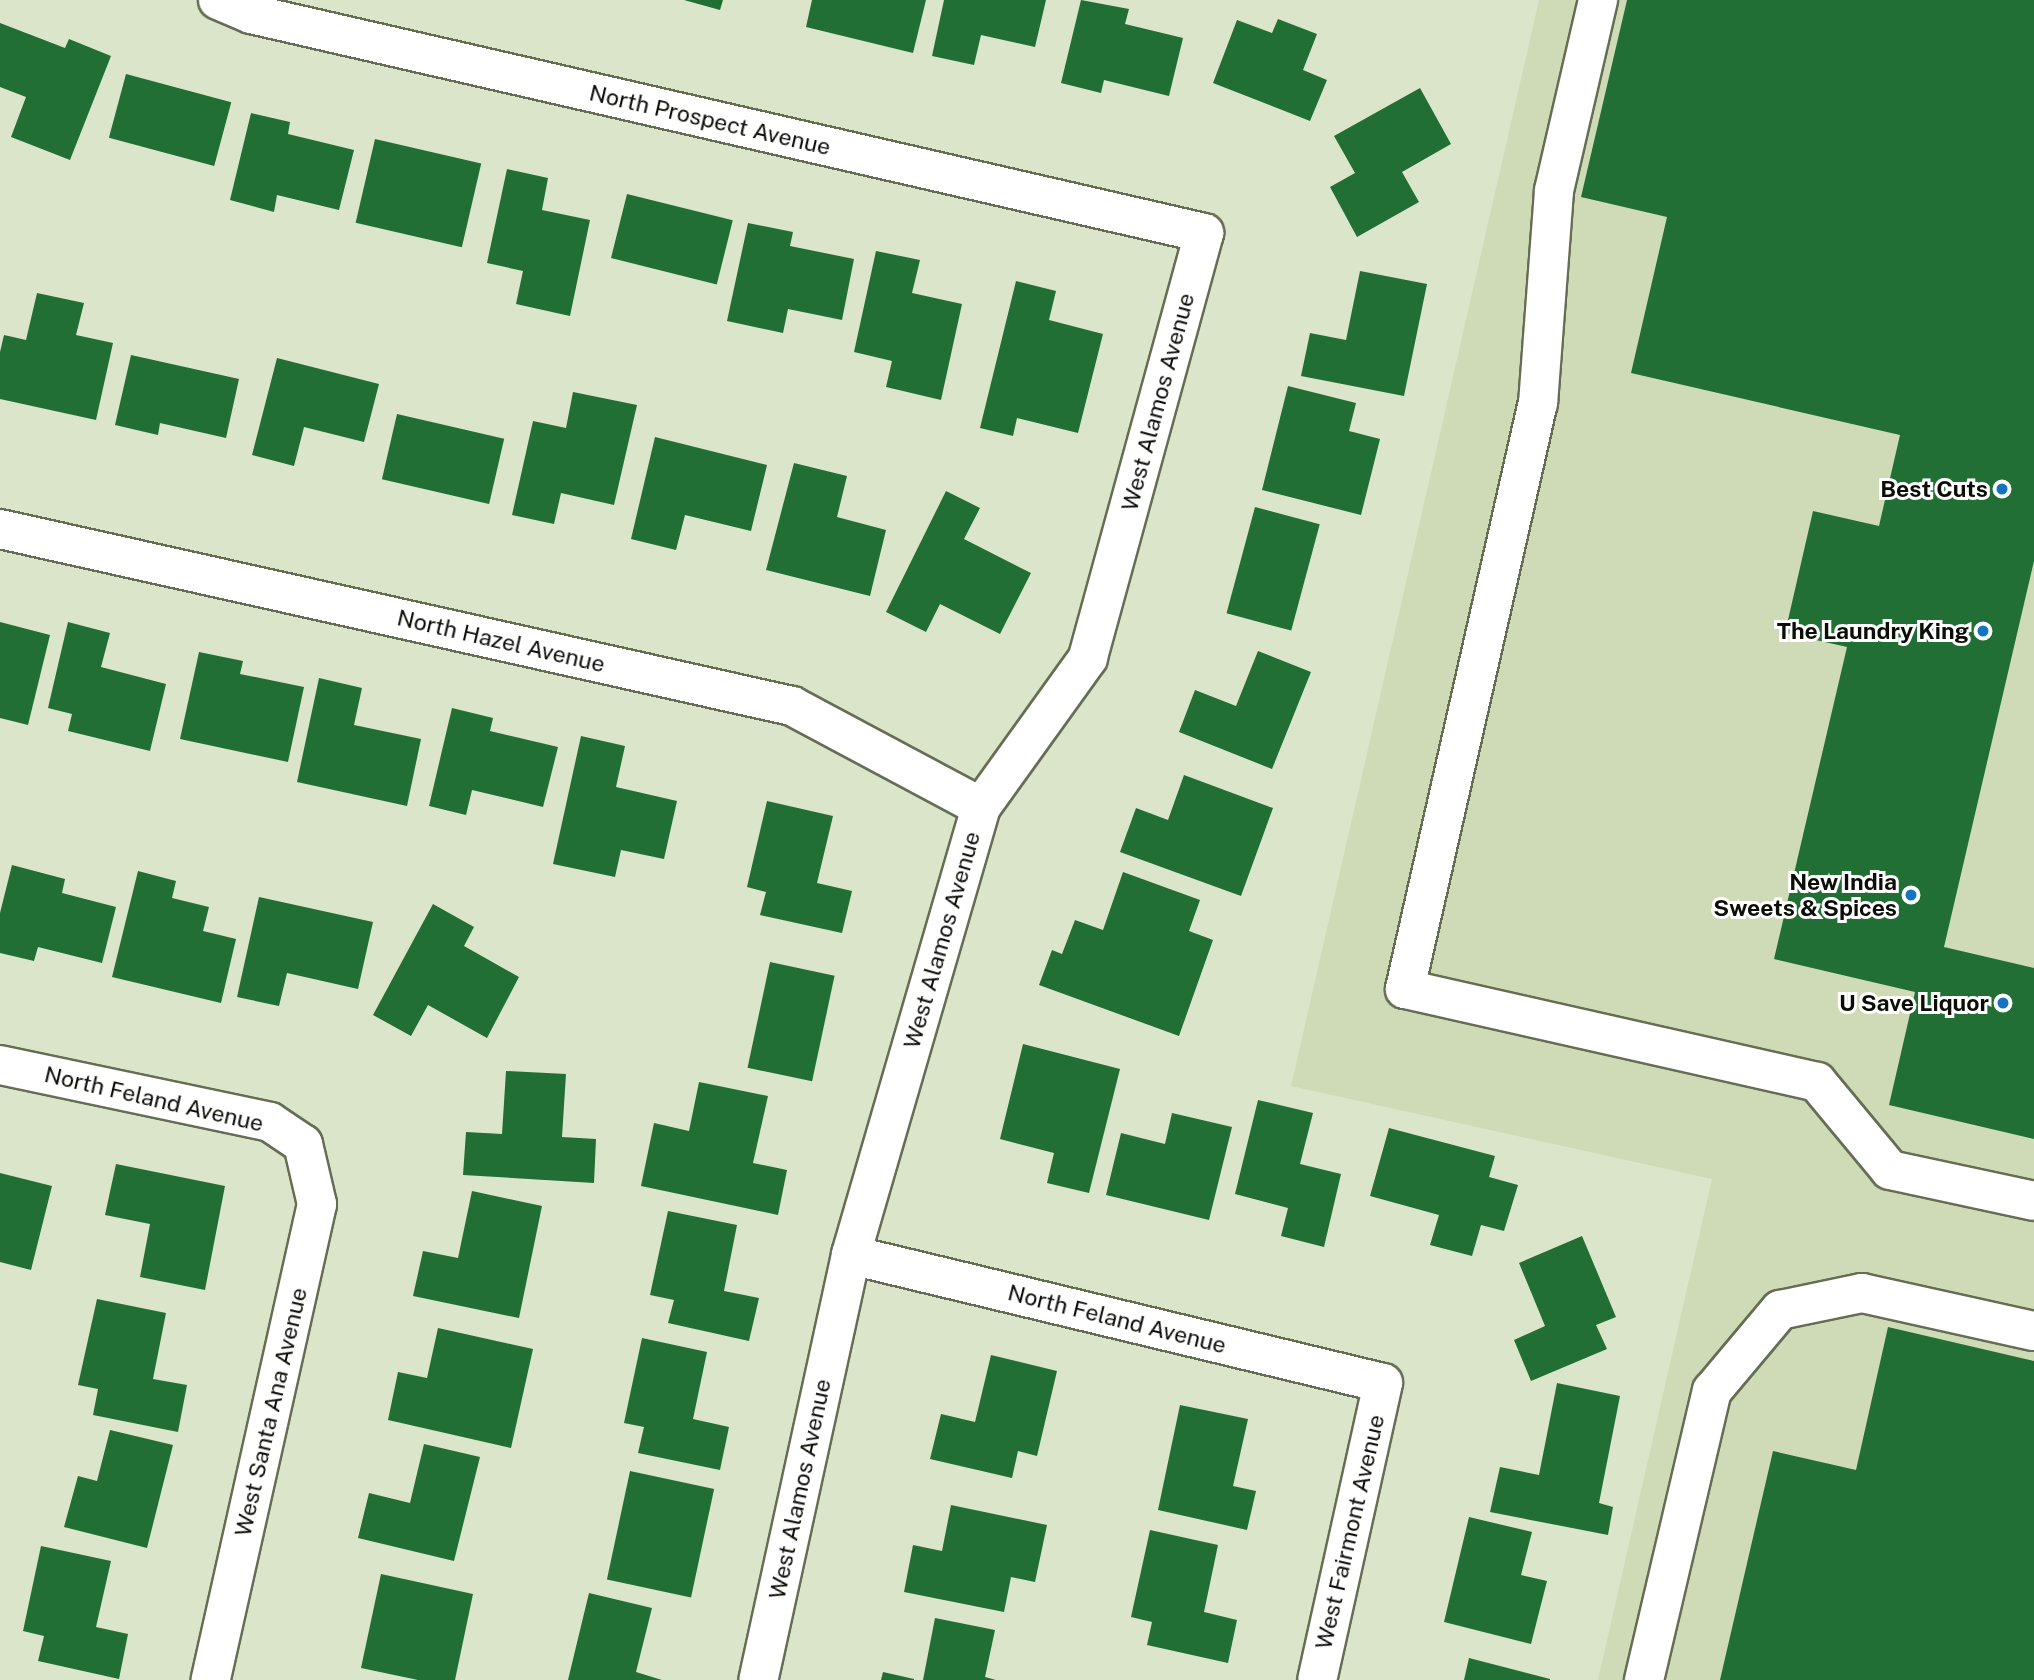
<!DOCTYPE html>
<html>
<head>
<meta charset="utf-8">
<style>
  body { margin:0 }
  #map { position:relative; width:2034px; height:1680px; overflow:hidden; background:#dbe5c9; font-family:"Public Sans",sans-serif }
  div>[style] { position:absolute }
  .built>* { inset:0; background:#cfdbb7 }
  .building>* { inset:0; background:#216f34; transform-origin:0 0 }
  .roads { filter:drop-shadow(2px 0 #656d54) drop-shadow(-2px 0 #656d54) drop-shadow(0 2px #656d54) drop-shadow(0 -2px #656d54) }
  .minor>* { height:38px; margin:-19px; padding:0 19px; transform-origin:19px; border-radius:19px; background:#fff }
  .dots>* { width:19px; height:19px; translate:-50% -50%; box-sizing:border-box; border:4px solid #fff; border-radius:50% }
  span { translate:-50% -50%; white-space:nowrap; text-align:center; line-height:1.15; -webkit-text-stroke:6px #fff; paint-order:stroke }
  .street-label { font-size:23px; color:#0b0e06 }
  .poi-label { font-size:23px; color:#0b0e06; font-weight:700 }
  .right { translate:-100% -50%; text-align:right }
</style>
</head>
<body>
<div id="map">
  <div class="built">
    <div style="clip-path:polygon(1539px 0,2034px 0,2034px 1680px,1598px 1680px,1712px 1179px,1291px 1086px)"></div>
  </div>
  <div class="building">
    <div style="clip-path:polygon(684px 0,723px 0,720px 10px)"></div>
    <div style="clip-path:polygon(812px 0,926px 0,913px 53px,806px 27px)"></div>
    <div style="clip-path:polygon(944px 0,1046px 0,1035px 47px,981px 35px,974px 65px,932px 56px)"></div>
    <div style="clip-path:polygon(1081px 0,1129px 9px,1125px 24px,1183px 38px,1169px 96px,1104px 80px,1101px 93px,1061px 83px)"></div>
    <div style="clip-path:polygon(1627px 0,2034px 0,2034px 561px,1944px 947px,2034px 968px,2034px 1139px,1889px 1105px,1915px 992px,1774px 959px,1847px 647px,1785px 633px,1813px 511px,1879px 526px,1900px 435px,1631px 373px,1667px 217px,1581px 197px)"></div>
    <div style="clip-path:polygon(1278px 19px,1317px 34px,1303px 70px,1327px 80px,1310px 121px,1213px 83px,1237px 20px,1272px 33px)"></div>
    <div style="clip-path:polygon(0 23px,65px 48px,69px 39px,111px 56px,70px 160px,11px 137px,26px 97px,0 87px)"></div>
    <div style="left:126px;top:74px;width:109px;height:66px;rotate:15deg"></div>
    <div style="clip-path:polygon(1420px 88px,1451px 144px,1402px 172px,1419px 202px,1357px 237px,1330px 187px,1355px 173px,1334px 136px)"></div>
    <div style="clip-path:polygon(251px 113px,290px 122px,288px 134px,354px 150px,339px 210px,277px 195px,274px 212px,230px 200px)"></div>
    <div style="left:375px;top:139px;width:109px;height:86px;rotate:13deg"></div>
    <div style="clip-path:polygon(507px 169px,548px 178px,542px 210px,590px 220px,570px 316px,516px 304px,523px 271px,487px 263px)"></div>
    <div style="left:627px;top:194px;width:109px;height:66px;rotate:14deg"></div>
    <div style="clip-path:polygon(748px 223px,793px 232px,790px 246px,854px 259px,842px 320px,788px 309px,783px 333px,727px 321px)"></div>
    <div style="clip-path:polygon(876px 251px,920px 260px,912px 293px,962px 304px,941px 400px,886px 387px,892px 361px,854px 352px)"></div>
    <div style="clip-path:polygon(1360px 271px,1427px 284px,1404px 396px,1301px 376px,1310px 333px,1346px 340px)"></div>
    <div style="clip-path:polygon(1016px 281px,1056px 291px,1049px 320px,1103px 334px,1078px 433px,1017px 418px,1013px 436px,980px 428px)"></div>
    <div style="clip-path:polygon(37px 293px,84px 303px,76px 335px,113px 343px,96px 420px,0 399px,0 352px,4px 335px,26px 340px)"></div>
    <div style="clip-path:polygon(131px 355px,239px 379px,226px 438px,160px 423px,158px 435px,115px 425px)"></div>
    <div style="clip-path:polygon(277px 358px,379px 384px,364px 442px,304px 427px,294px 466px,252px 455px)"></div>
    <div style="clip-path:polygon(1288px 386px,1356px 403px,1349px 431px,1380px 439px,1361px 515px,1262px 490px)"></div>
    <div style="clip-path:polygon(573px 392px,637px 405px,614px 505px,561px 493px,554px 524px,512px 515px,533px 421px,566px 428px)"></div>
    <div style="left:397px;top:414px;width:110px;height:67px;rotate:13deg"></div>
    <div style="clip-path:polygon(655px 437px,767px 465px,751px 531px,685px 515px,676px 550px,631px 539px)"></div>
    <div style="clip-path:polygon(794px 463px,847px 476px,837px 517px,886px 530px,870px 596px,766px 570px)"></div>
    <div style="clip-path:polygon(946px 491px,980px 508px,964px 539px,1031px 573px,1000px 634px,940px 604px,926px 632px,886px 612px)"></div>
    <div style="left:1255px;top:507px;width:67px;height:110px;rotate:15deg"></div>
    <div style="clip-path:polygon(0 622px,50px 635px,28px 725px,0 718px)"></div>
    <div style="clip-path:polygon(68px 622px,110px 633px,101px 667px,166px 684px,150px 751px,68px 731px,72px 714px,48px 708px)"></div>
    <div style="clip-path:polygon(1258px 651px,1311px 672px,1272px 769px,1179px 732px,1195px 690px,1236px 706px)"></div>
    <div style="clip-path:polygon(199px 652px,243px 661px,240px 674px,304px 687px,288px 762px,180px 739px)"></div>
    <div style="clip-path:polygon(319px 678px,362px 688px,354px 725px,421px 739px,407px 806px,297px 782px)"></div>
    <div style="clip-path:polygon(452px 708px,493px 718px,490px 731px,558px 747px,543px 807px,472px 790px,466px 815px,429px 806px)"></div>
    <div style="clip-path:polygon(581px 736px,625px 746px,616px 787px,677px 801px,664px 859px,621px 850px,615px 877px,553px 864px)"></div>
    <div style="clip-path:polygon(1184px 775px,1273px 808px,1241px 896px,1120px 852px,1136px 808px,1168px 820px)"></div>
    <div style="clip-path:polygon(767px 801px,833px 816px,817px 883px,852px 891px,842px 933px,760px 915px,766px 892px,747px 887px)"></div>
    <div style="clip-path:polygon(12px 865px,65px 879px,62px 893px,116px 907px,102px 963px,38px 947px,34px 961px,0 953px,0 913px)"></div>
    <div style="clip-path:polygon(138px 871px,176px 881px,172px 898px,209px 907px,203px 931px,236px 939px,221px 1003px,112px 977px)"></div>
    <div style="clip-path:polygon(1123px 872px,1200px 900px,1189px 931px,1213px 940px,1179px 1036px,1039px 985px,1052px 950px,1062px 954px,1075px 920px,1103px 930px)"></div>
    <div style="clip-path:polygon(259px 897px,373px 922px,358px 989px,287px 973px,279px 1006px,237px 997px)"></div>
    <div style="clip-path:polygon(433px 904px,474px 927px,464px 946px,519px 977px,487px 1038px,428px 1005px,411px 1036px,373px 1015px)"></div>
    <div style="left:770px;top:962px;width:66px;height:108px;rotate:12deg"></div>
    <div style="clip-path:polygon(1023px 1044px,1120px 1069px,1089px 1193px,1047px 1183px,1054px 1153px,1000px 1139px)"></div>
    <div style="clip-path:polygon(506px 1071px,566px 1074px,562px 1137px,596px 1139px,594px 1183px,463px 1175px,466px 1132px,502px 1134px)"></div>
    <div style="clip-path:polygon(699px 1082px,768px 1096px,753px 1163px,787px 1170px,778px 1215px,641px 1186px,654px 1123px,689px 1131px)"></div>
    <div style="clip-path:polygon(1258px 1100px,1313px 1113px,1300px 1164px,1341px 1174px,1324px 1247px,1281px 1236px,1288px 1208px,1235px 1194px)"></div>
    <div style="clip-path:polygon(1172px 1113px,1232px 1127px,1209px 1220px,1106px 1195px,1121px 1133px,1165px 1144px)"></div>
    <div style="clip-path:polygon(1389px 1128px,1495px 1156px,1489px 1177px,1518px 1185px,1504px 1231px,1481px 1225px,1472px 1256px,1430px 1245px,1439px 1215px,1370px 1196px)"></div>
    <div style="clip-path:polygon(116px 1164px,225px 1186px,205px 1290px,140px 1277px,150px 1224px,105px 1215px)"></div>
    <div style="clip-path:polygon(0 1173px,52px 1186px,31px 1270px,0 1262px)"></div>
    <div style="clip-path:polygon(472px 1191px,542px 1206px,519px 1318px,413px 1296px,423px 1251px,458px 1258px)"></div>
    <div style="clip-path:polygon(668px 1211px,737px 1225px,724px 1291px,759px 1298px,749px 1341px,668px 1323px,674px 1300px,650px 1295px)"></div>
    <div style="clip-path:polygon(1582px 1236px,1616px 1317px,1596px 1325px,1607px 1349px,1531px 1381px,1514px 1340px,1545px 1326px,1519px 1263px)"></div>
    <div style="clip-path:polygon(97px 1299px,166px 1313px,153px 1379px,187px 1385px,178px 1432px,93px 1415px,98px 1389px,78px 1385px)"></div>
    <div style="clip-path:polygon(1888px 1327px,2034px 1361px,2034px 1680px,1720px 1680px,1773px 1451px,1856px 1470px)"></div>
    <div style="clip-path:polygon(438px 1328px,533px 1349px,511px 1448px,388px 1420px,398px 1372px,427px 1378px)"></div>
    <div style="clip-path:polygon(642px 1338px,707px 1352px,693px 1419px,729px 1427px,720px 1470px,638px 1453px,644px 1427px,624px 1423px)"></div>
    <div style="clip-path:polygon(991px 1355px,1057px 1371px,1037px 1456px,1018px 1451px,1012px 1478px,930px 1459px,941px 1414px,975px 1422px)"></div>
    <div style="clip-path:polygon(1557px 1383px,1620px 1396px,1599px 1503px,1613px 1507px,1608px 1535px,1490px 1512px,1500px 1467px,1539px 1475px)"></div>
    <div style="clip-path:polygon(1180px 1405px,1248px 1419px,1233px 1486px,1256px 1491px,1247px 1530px,1158px 1510px)"></div>
    <div style="clip-path:polygon(110px 1430px,173px 1445px,147px 1548px,64px 1527px,78px 1476px,97px 1481px)"></div>
    <div style="clip-path:polygon(424px 1444px,480px 1457px,454px 1561px,358px 1538px,369px 1493px,410px 1503px)"></div>
    <div style="left:630px;top:1471px;width:86px;height:111px;rotate:12deg"></div>
    <div style="clip-path:polygon(951px 1505px,1047px 1525px,1035px 1582px,1011px 1577px,1004px 1612px,904px 1592px,913px 1545px,942px 1551px)"></div>
    <div style="clip-path:polygon(1469px 1517px,1532px 1532px,1521px 1575px,1547px 1581px,1531px 1644px,1444px 1622px)"></div>
    <div style="clip-path:polygon(1150px 1530px,1218px 1545px,1204px 1612px,1237px 1620px,1228px 1663px,1147px 1645px,1152px 1622px,1131px 1617px)"></div>
    <div style="clip-path:polygon(41px 1546px,111px 1561px,96px 1627px,128px 1634px,119px 1679px,38px 1661px,44px 1636px,23px 1631px)"></div>
    <div style="clip-path:polygon(381px 1574px,473px 1594px,455px 1680px,418px 1680px,361px 1668px)"></div>
    <div style="clip-path:polygon(589px 1593px,652px 1608px,636px 1672px,662px 1680px,568px 1680px)"></div>
    <div style="clip-path:polygon(935px 1618px,995px 1630px,985px 1677px,996px 1680px,923px 1680px)"></div>
    <div style="clip-path:polygon(1469px 1658px,1550px 1679px,1550px 1680px,1464px 1680px)"></div>
    <div style="clip-path:polygon(883px 1672px,914px 1679px,914px 1680px,881px 1680px)"></div>
  </div>
  <div class="roads">
    <div class="minor">
      <div style="left:218px;top:0;width:36px;rotate:23deg"></div>
      <div style="left:251px;top:14px;width:978px;rotate:12.94deg"></div>
      <div style="left:1204px;top:233px;width:441px;rotate:105.3deg"></div>
      <div style="left:1088px;top:658px;width:183px;rotate:125.7deg"></div>
      <div style="left:981px;top:807px;width:466px;rotate:106.2deg"></div>
      <div style="left:851px;top:1255px;width:435px;rotate:102.3deg"></div>
      <div style="left:1598px;top:0;width:196px;rotate:103deg"></div>
      <div style="left:1554px;top:191px;width:212px;rotate:94.3deg"></div>
      <div style="left:1538px;top:402px;width:602px;rotate:102.77deg"></div>
      <div style="left:1405px;top:989px;width:422px;rotate:12.7deg"></div>
      <div style="left:1817px;top:1082px;width:114px;rotate:50.3deg"></div>
      <div style="left:1890px;top:1170px;width:147px;rotate:12.1deg"></div>
      <div style="left:0;top:529px;width:812px;rotate:12.6deg"></div>
      <div style="left:792px;top:706px;width:214px;rotate:28.1deg"></div>
      <div style="left:0;top:1065px;width:276px;rotate:11.9deg"></div>
      <div style="left:270px;top:1122px;width:40px;rotate:34deg"></div>
      <div style="left:303px;top:1144px;width:62px;rotate:76.9deg"></div>
      <div style="left:317px;top:1204px;width:488px;rotate:102.6deg"></div>
      <div style="left:851px;top:1255px;width:547px;rotate:13.53deg"></div>
      <div style="left:1383px;top:1383px;width:304px;rotate:102.5deg"></div>
      <div style="left:1644px;top:1680px;width:297px;rotate:-76.8deg"></div>
      <div style="left:1712px;top:1391px;width:106px;rotate:-50deg"></div>
      <div style="left:1780px;top:1310px;width:84px;rotate:-11.7deg"></div>
      <div style="left:1862px;top:1293px;width:176px;rotate:12.5deg"></div>
    </div>
  </div>
  <div class="dots">
    <div style="left:2002px;top:489px;background:#1574c0"></div>
    <div style="left:1983px;top:631px;background:#1574c0"></div>
    <div style="left:1911px;top:895px;background:#1574c0"></div>
    <div style="left:2003px;top:1003px;background:#1574c0"></div>
  </div>
  <div class="street-label">
    <span style="left:710px;top:120px;rotate:13deg">North Prospect Avenue</span>
    <span style="left:1158px;top:402px;rotate:-75deg">West Alamos Avenue</span>
    <span style="left:501px;top:641px;rotate:13deg">North Hazel Avenue</span>
    <span style="left:942px;top:940px;rotate:-74deg">West Alamos Avenue</span>
    <span style="left:154px;top:1099px;rotate:13deg">North Feland Avenue</span>
    <span style="left:1117px;top:1319px;rotate:14deg">North Feland Avenue</span>
    <span style="left:271px;top:1412px;rotate:-77deg">West Santa Ana Avenue</span>
    <span style="left:800px;top:1489px;rotate:-78deg">West Alamos Avenue</span>
    <span style="left:1350px;top:1532px;rotate:-77deg">West Fairmont Avenue</span>
  </div>
  <div class="poi-label">
    <span class="right" style="left:1988px;top:489px">Best Cuts</span>
    <span class="right" style="left:1969px;top:631px">The Laundry King</span>
    <span class="right" style="left:1897px;top:895px">New India<br>Sweets &amp; Spices</span>
    <span class="right" style="left:1989px;top:1003px">U Save Liquor</span>
  </div>
</div>
</body>
</html>
